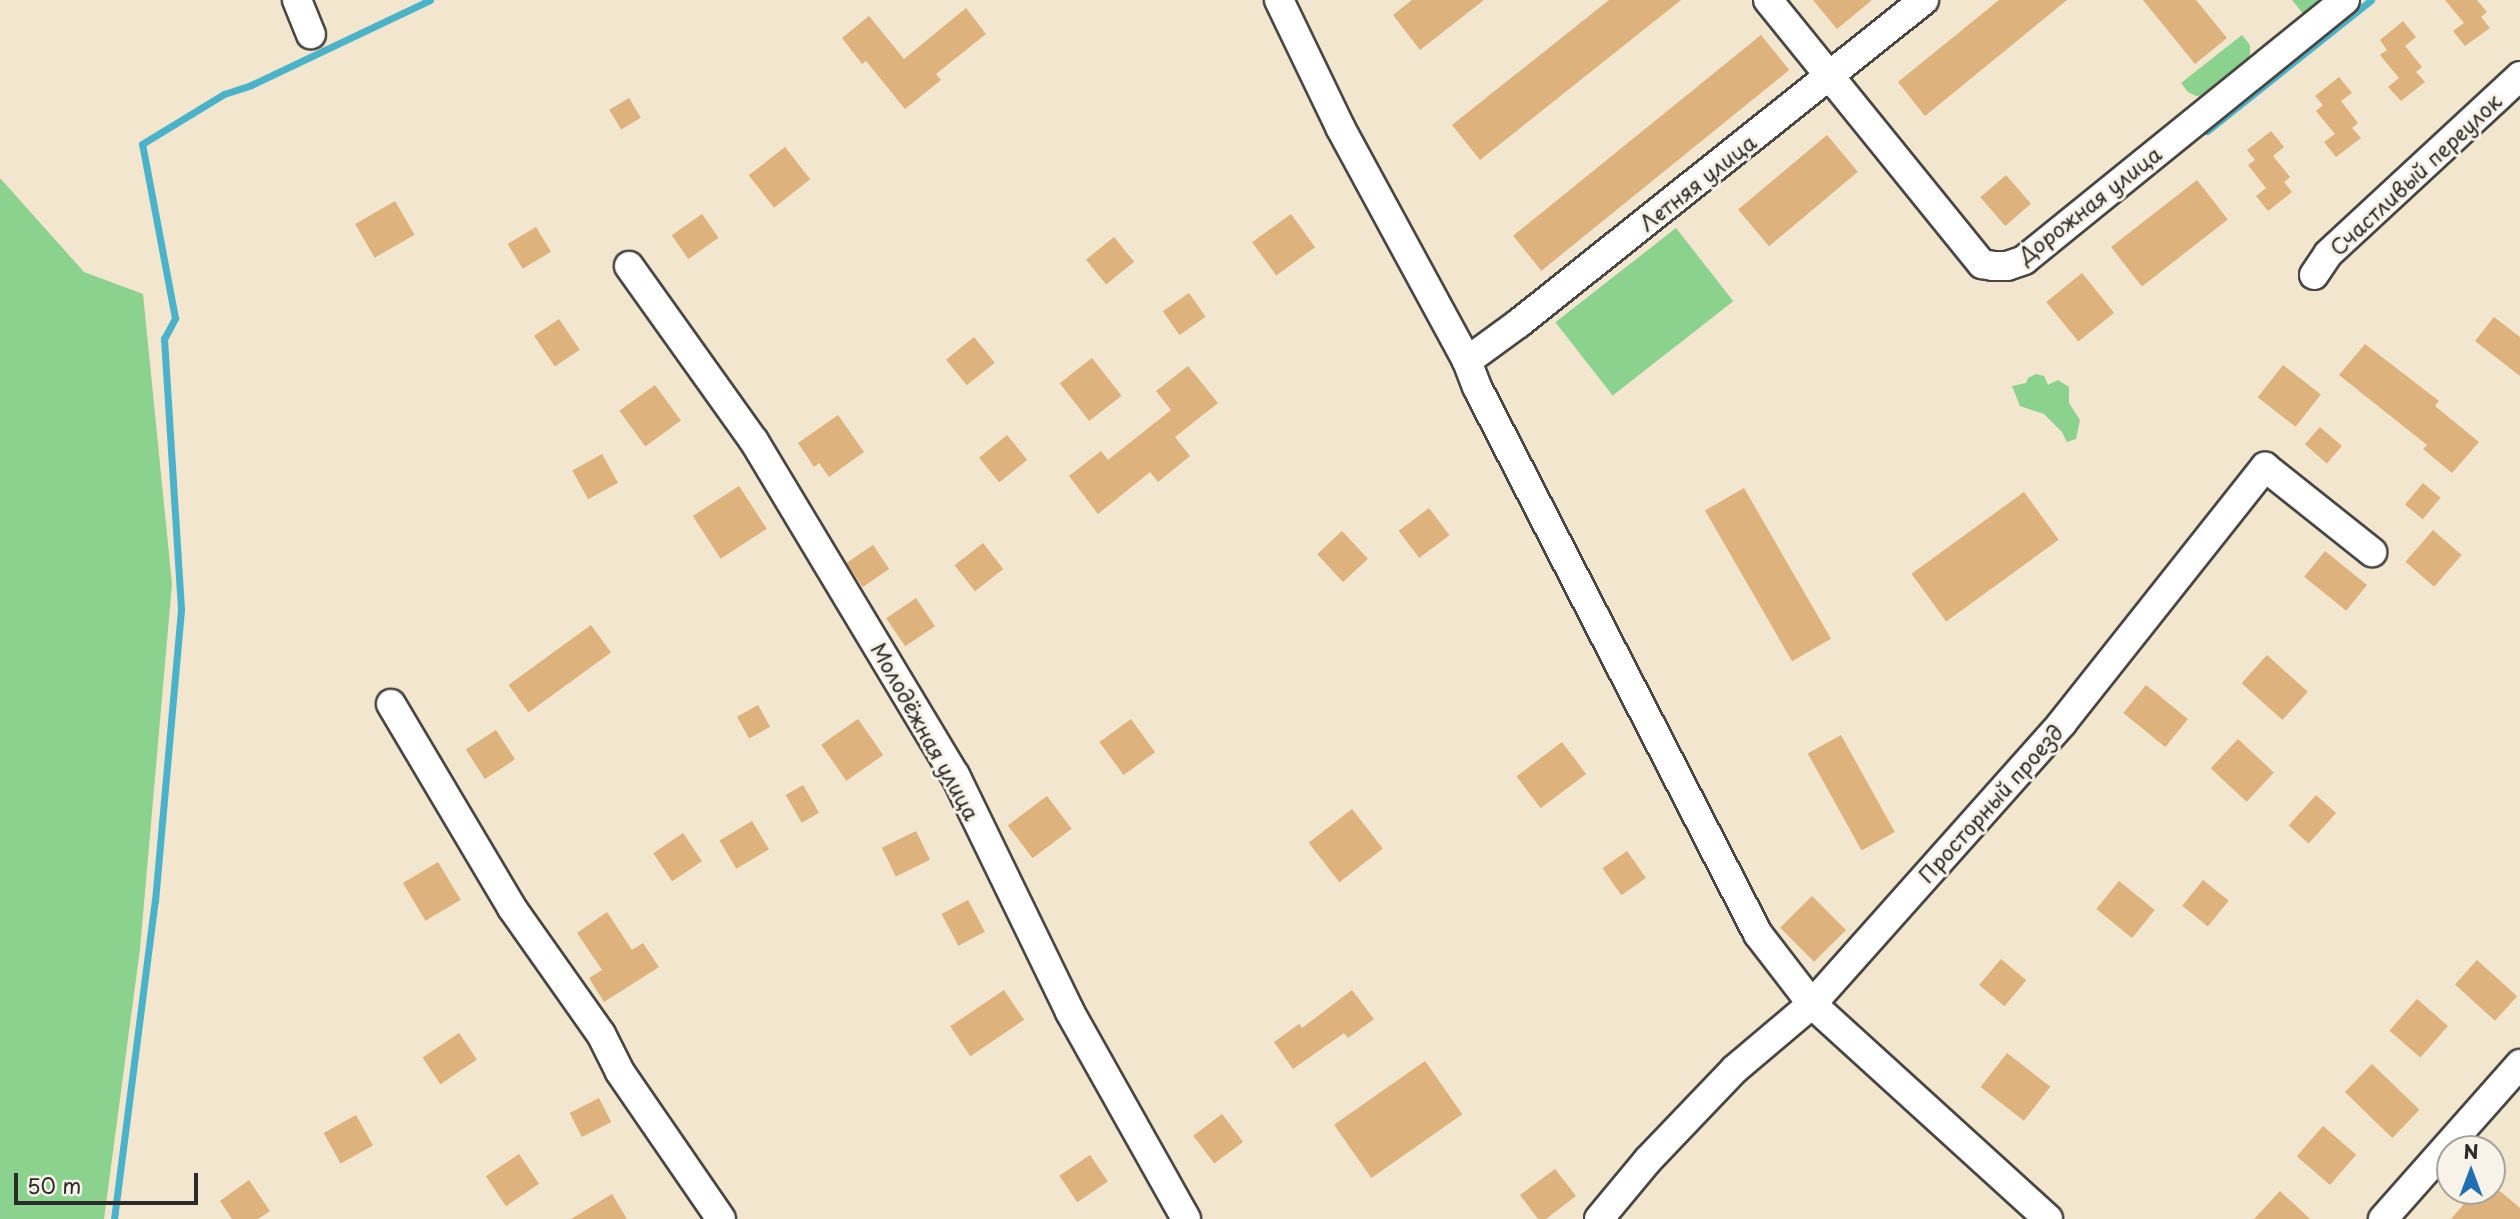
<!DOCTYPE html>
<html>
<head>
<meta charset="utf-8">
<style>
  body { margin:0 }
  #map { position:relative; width:2520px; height:1219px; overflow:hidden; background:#f2e6ce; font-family:"Playpen Sans",sans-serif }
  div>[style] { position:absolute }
  .green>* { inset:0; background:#8ad28d; transform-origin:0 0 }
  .stream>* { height:7px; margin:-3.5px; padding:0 3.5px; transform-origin:3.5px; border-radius:3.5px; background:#4bb3c9 }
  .building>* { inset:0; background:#deb27d; transform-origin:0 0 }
  .roads { filter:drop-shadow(2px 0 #494743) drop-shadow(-2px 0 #494743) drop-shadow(0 2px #494743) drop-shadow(0 -2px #494743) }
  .minor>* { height:28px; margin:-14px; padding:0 14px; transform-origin:14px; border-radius:14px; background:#fff }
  span { translate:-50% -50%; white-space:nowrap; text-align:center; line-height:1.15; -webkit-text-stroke:6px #f7f3e8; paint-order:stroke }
  .street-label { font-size:21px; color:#2b2b2b }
  .north { position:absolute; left:2436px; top:1135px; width:70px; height:70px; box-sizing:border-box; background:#f7f3e8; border:2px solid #a5a39c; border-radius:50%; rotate:0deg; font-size:19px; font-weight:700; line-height:28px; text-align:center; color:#2b2b2b }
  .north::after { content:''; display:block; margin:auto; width:24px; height:32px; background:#1f6fb2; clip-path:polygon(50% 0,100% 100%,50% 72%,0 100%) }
  .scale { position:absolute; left:14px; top:1173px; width:184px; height:32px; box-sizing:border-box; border:4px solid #2b2b2b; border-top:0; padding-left:9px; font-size:21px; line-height:24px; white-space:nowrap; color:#2b2b2b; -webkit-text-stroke:5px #f7f3e8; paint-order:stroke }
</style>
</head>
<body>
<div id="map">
  <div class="green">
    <div style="clip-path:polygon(2292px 0,2324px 0,2304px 15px)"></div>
    <div style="clip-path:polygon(2242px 35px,2250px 45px,2250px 64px,2212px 94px,2196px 96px,2188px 92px,2181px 83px)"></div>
    <div style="clip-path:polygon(0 178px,84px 272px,143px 294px,172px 584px,140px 949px,104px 1219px,0 1219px)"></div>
    <div style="left:1676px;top:228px;width:93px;height:153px;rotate:52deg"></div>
    <div style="clip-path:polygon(2036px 374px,2044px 376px,2048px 385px,2058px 380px,2069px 387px,2069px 403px,2080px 420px,2076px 439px,2067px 442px,2062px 432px,2044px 414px,2020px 406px,2012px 386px,2026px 383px,2028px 378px)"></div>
  </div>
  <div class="stream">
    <div style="left:2207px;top:131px;width:210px;rotate:-38.6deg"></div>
    <div style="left:114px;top:1219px;width:321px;rotate:-82.7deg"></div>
    <div style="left:155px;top:901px;width:293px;rotate:-84.9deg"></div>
    <div style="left:181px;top:609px;width:271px;rotate:-93.6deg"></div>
    <div style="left:164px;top:339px;width:24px;rotate:-62deg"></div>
    <div style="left:175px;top:318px;width:177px;rotate:-100.7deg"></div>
    <div style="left:142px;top:144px;width:96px;rotate:-31.4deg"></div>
    <div style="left:224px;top:94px;width:28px;rotate:-18deg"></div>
    <div style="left:251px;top:85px;width:198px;rotate:-25.4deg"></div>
  </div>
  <div class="building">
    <div style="clip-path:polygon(1412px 0,1484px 0,1420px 50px,1393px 15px)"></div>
    <div style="clip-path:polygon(1609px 0,1681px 0,1480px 160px,1452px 125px)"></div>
    <div style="clip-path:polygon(1813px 0,1872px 0,1837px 29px)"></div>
    <div style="clip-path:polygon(1999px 0,2067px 0,1925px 116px,1898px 82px)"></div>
    <div style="clip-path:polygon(2143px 0,2196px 0,2227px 38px,2195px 64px)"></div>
    <div style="clip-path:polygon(2445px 0,2477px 0,2487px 12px,2481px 17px,2490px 28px,2465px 46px,2453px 31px,2464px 23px)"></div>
    <div style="clip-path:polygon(966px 8px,986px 34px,936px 74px,941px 80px,905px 109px,866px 61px,862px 64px,842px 38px,869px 16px,904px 59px)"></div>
    <div style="clip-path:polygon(2403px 21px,2416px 37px,2405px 46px,2422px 67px,2416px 72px,2425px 82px,2401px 101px,2388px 87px,2399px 78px,2380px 55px,2387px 50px,2380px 40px)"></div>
    <div style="left:1761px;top:35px;width:45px;height:319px;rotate:51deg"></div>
    <div style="clip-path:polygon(2339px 77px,2352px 93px,2341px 101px,2358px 123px,2352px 128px,2361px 138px,2336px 157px,2324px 142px,2335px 134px,2316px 111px,2323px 105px,2315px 96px)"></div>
    <div style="left:629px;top:98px;width:23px;height:23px;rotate:59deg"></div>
    <div style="clip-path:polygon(2271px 131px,2284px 147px,2273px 156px,2290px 177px,2284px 182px,2292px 192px,2268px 211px,2256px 196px,2266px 188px,2248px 165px,2255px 160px,2247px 150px)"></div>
    <div style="left:1827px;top:135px;width:48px;height:116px;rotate:50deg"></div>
    <div style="left:785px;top:147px;width:41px;height:46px;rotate:52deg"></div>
    <div style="left:2006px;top:175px;width:38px;height:34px;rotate:49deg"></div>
    <div style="left:2197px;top:180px;width:50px;height:109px;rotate:52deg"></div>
    <div style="left:395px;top:201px;width:39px;height:46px;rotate:60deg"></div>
    <div style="left:702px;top:214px;width:29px;height:37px;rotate:55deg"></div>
    <div style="left:1291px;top:214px;width:41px;height:48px;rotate:54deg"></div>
    <div style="left:536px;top:227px;width:29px;height:33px;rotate:59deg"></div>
    <div style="left:1114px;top:237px;width:32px;height:36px;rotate:51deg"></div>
    <div style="left:2082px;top:273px;width:51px;height:46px;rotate:51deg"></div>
    <div style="left:1189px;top:293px;width:29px;height:32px;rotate:55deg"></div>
    <div style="clip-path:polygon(2494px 317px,2520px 337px,2520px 376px,2475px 341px)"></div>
    <div style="left:559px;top:319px;width:37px;height:30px;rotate:56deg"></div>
    <div style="left:974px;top:337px;width:33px;height:36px;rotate:51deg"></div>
    <div style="clip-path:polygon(2365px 344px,2439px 401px,2435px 406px,2479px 442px,2452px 473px,2423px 449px,2427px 445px,2339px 375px)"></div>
    <div style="left:1092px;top:358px;width:48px;height:41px;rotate:52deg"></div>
    <div style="left:2283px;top:365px;width:48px;height:41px;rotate:38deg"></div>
    <div style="clip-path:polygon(1188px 366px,1218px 403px,1175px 437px,1190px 456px,1158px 482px,1150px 472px,1098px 514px,1069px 476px,1101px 451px,1108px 460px,1171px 410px,1156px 391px)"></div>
    <div style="left:655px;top:385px;width:44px;height:44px;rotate:54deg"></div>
    <div style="clip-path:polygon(838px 415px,864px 452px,829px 477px,819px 463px,814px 467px,798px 443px)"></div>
    <div style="left:2320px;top:427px;width:29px;height:23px;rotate:41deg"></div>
    <div style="left:1007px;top:435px;width:32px;height:36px;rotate:51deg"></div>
    <div style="left:602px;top:454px;width:33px;height:34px;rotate:61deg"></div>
    <div style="left:2423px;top:483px;width:23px;height:28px;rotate:40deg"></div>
    <div style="left:739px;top:486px;width:51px;height:55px;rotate:57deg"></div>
    <div style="left:1744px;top:488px;width:174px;height:45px;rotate:60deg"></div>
    <div style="left:2024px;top:492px;width:59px;height:139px;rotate:54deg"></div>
    <div style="left:1429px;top:508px;width:34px;height:38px;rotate:53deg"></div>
    <div style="left:2433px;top:530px;width:38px;height:42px;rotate:41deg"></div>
    <div style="left:1342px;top:531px;width:38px;height:34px;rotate:47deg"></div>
    <div style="left:983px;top:543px;width:33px;height:36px;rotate:52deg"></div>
    <div style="left:873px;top:545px;width:29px;height:32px;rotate:56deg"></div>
    <div style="left:2325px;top:551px;width:54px;height:33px;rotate:39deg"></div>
    <div style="left:916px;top:598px;width:34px;height:36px;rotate:56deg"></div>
    <div style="left:591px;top:625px;width:34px;height:102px;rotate:54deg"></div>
    <div style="left:2267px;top:655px;width:55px;height:38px;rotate:42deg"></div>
    <div style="left:2146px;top:685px;width:54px;height:36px;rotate:39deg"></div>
    <div style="left:758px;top:705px;width:25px;height:24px;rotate:61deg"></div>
    <div style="left:858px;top:719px;width:44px;height:45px;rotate:55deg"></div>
    <div style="left:1131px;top:719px;width:41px;height:39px;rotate:54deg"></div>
    <div style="left:496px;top:730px;width:35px;height:36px;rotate:57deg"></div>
    <div style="left:1841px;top:735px;width:111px;height:38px;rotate:61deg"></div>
    <div style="left:2238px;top:739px;width:49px;height:40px;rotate:43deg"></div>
    <div style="left:1562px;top:742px;width:40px;height:57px;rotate:53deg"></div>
    <div style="left:803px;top:785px;width:32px;height:20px;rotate:60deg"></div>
    <div style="left:2316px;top:795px;width:27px;height:41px;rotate:42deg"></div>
    <div style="left:1047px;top:796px;width:41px;height:49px;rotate:53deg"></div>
    <div style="left:1352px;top:809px;width:50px;height:55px;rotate:52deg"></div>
    <div style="left:752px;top:821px;width:33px;height:38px;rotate:59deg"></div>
    <div style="left:916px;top:831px;width:32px;height:38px;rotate:64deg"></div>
    <div style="left:683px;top:833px;width:34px;height:36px;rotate:56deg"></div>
    <div style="left:1627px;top:851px;width:33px;height:30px;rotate:55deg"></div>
    <div style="left:438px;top:862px;width:44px;height:41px;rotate:59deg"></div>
    <div style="left:2203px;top:880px;width:33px;height:33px;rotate:39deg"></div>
    <div style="left:2119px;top:881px;width:46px;height:36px;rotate:39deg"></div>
    <div style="left:1812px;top:896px;width:48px;height:45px;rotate:45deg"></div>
    <div style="left:968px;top:900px;width:36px;height:30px;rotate:62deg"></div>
    <div style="clip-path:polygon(607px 912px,632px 950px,643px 943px,659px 967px,604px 1002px,589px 978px,602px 970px,577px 933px)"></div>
    <div style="left:2001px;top:959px;width:33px;height:34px;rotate:40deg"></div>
    <div style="left:2477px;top:960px;width:54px;height:33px;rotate:42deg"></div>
    <div style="left:1004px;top:990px;width:36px;height:65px;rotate:56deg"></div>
    <div style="clip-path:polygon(1352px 990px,1374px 1019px,1348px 1038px,1344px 1033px,1293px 1069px,1274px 1042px,1299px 1024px,1302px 1028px)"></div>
    <div style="left:2417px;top:999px;width:41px;height:42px;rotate:41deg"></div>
    <div style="left:459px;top:1033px;width:32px;height:44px;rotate:56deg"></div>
    <div style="left:2007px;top:1053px;width:55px;height:43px;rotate:38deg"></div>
    <div style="left:1425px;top:1061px;width:65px;height:111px;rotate:55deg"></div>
    <div style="left:2372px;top:1064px;width:66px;height:39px;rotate:44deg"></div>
    <div style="left:599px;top:1098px;width:27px;height:33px;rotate:63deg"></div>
    <div style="left:1222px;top:1114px;width:35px;height:36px;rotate:53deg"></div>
    <div style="left:356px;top:1115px;width:35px;height:37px;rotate:61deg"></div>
    <div style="left:2323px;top:1126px;width:44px;height:40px;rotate:41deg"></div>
    <div style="left:519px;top:1154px;width:36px;height:40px;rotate:56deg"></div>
    <div style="left:1090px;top:1155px;width:32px;height:37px;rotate:56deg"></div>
    <div style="clip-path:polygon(1555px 1169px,1576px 1196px,1546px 1219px,1538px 1219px,1520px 1195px)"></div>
    <div style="clip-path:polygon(249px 1180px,270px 1211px,258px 1219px,232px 1219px,220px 1201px)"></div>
    <div style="clip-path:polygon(2280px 1191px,2310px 1219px,2254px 1219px)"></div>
    <div style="clip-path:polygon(2475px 1191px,2500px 1191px,2520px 1208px,2520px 1219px,2451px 1219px)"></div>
    <div style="clip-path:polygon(612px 1194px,627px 1219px,571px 1219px)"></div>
  </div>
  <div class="roads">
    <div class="minor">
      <div style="left:297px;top:0;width:37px;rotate:68deg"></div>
      <div style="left:1279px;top:0;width:141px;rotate:64.3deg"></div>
      <div style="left:1340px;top:127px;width:266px;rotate:61.5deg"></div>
      <div style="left:1467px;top:361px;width:28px;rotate:69deg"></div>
      <div style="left:1477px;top:387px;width:615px;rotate:62.81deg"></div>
      <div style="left:1758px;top:934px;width:88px;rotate:52.4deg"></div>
      <div style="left:1812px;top:1004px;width:319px;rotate:42.3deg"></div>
      <div style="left:1768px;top:0;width:340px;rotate:51deg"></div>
      <div style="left:1982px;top:264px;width:11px;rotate:10deg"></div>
      <div style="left:1993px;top:266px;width:14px"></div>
      <div style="left:2007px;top:266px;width:18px;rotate:-19deg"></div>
      <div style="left:2024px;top:260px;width:413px;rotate:-39deg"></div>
      <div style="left:629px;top:266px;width:215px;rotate:54.5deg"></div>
      <div style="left:754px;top:441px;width:390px;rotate:59deg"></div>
      <div style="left:955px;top:775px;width:263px;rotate:64.1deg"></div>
      <div style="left:1070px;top:1012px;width:237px;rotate:60.7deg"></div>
      <div style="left:2314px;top:275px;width:25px;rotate:-56deg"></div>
      <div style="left:2328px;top:254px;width:262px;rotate:-42.8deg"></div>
      <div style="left:1467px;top:361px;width:64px;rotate:-36.2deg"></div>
      <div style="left:1519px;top:323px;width:518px;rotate:-38.57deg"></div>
      <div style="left:391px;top:704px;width:237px;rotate:59.3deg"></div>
      <div style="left:512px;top:908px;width:154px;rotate:54.8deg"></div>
      <div style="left:601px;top:1034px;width:42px;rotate:63.4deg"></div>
      <div style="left:620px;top:1072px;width:178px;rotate:55.5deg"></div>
      <div style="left:1599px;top:1219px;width:77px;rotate:-50.3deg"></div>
      <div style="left:1648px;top:1160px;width:126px;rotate:-46.3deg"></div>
      <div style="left:1735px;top:1069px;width:101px;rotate:-40.2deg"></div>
      <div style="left:1812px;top:1004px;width:376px;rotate:-48.3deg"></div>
      <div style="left:2062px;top:723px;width:327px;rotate:-51.6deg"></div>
      <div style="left:2265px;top:467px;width:137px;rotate:38.5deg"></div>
      <div style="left:2383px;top:1219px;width:207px;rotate:-48.5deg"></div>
    </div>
  </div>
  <div class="street-label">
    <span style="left:2415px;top:174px;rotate:-43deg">Счастливый переулок</span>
    <span style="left:1697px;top:182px;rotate:-38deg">Летняя улица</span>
    <span style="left:2089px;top:204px;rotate:-38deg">Дорожная улица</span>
    <span style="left:926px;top:731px;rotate:61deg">Молодёжная улица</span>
    <span style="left:1990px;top:803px;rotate:-48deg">Просторный проезд</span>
  </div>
  <div class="north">N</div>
  <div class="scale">50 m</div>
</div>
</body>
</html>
